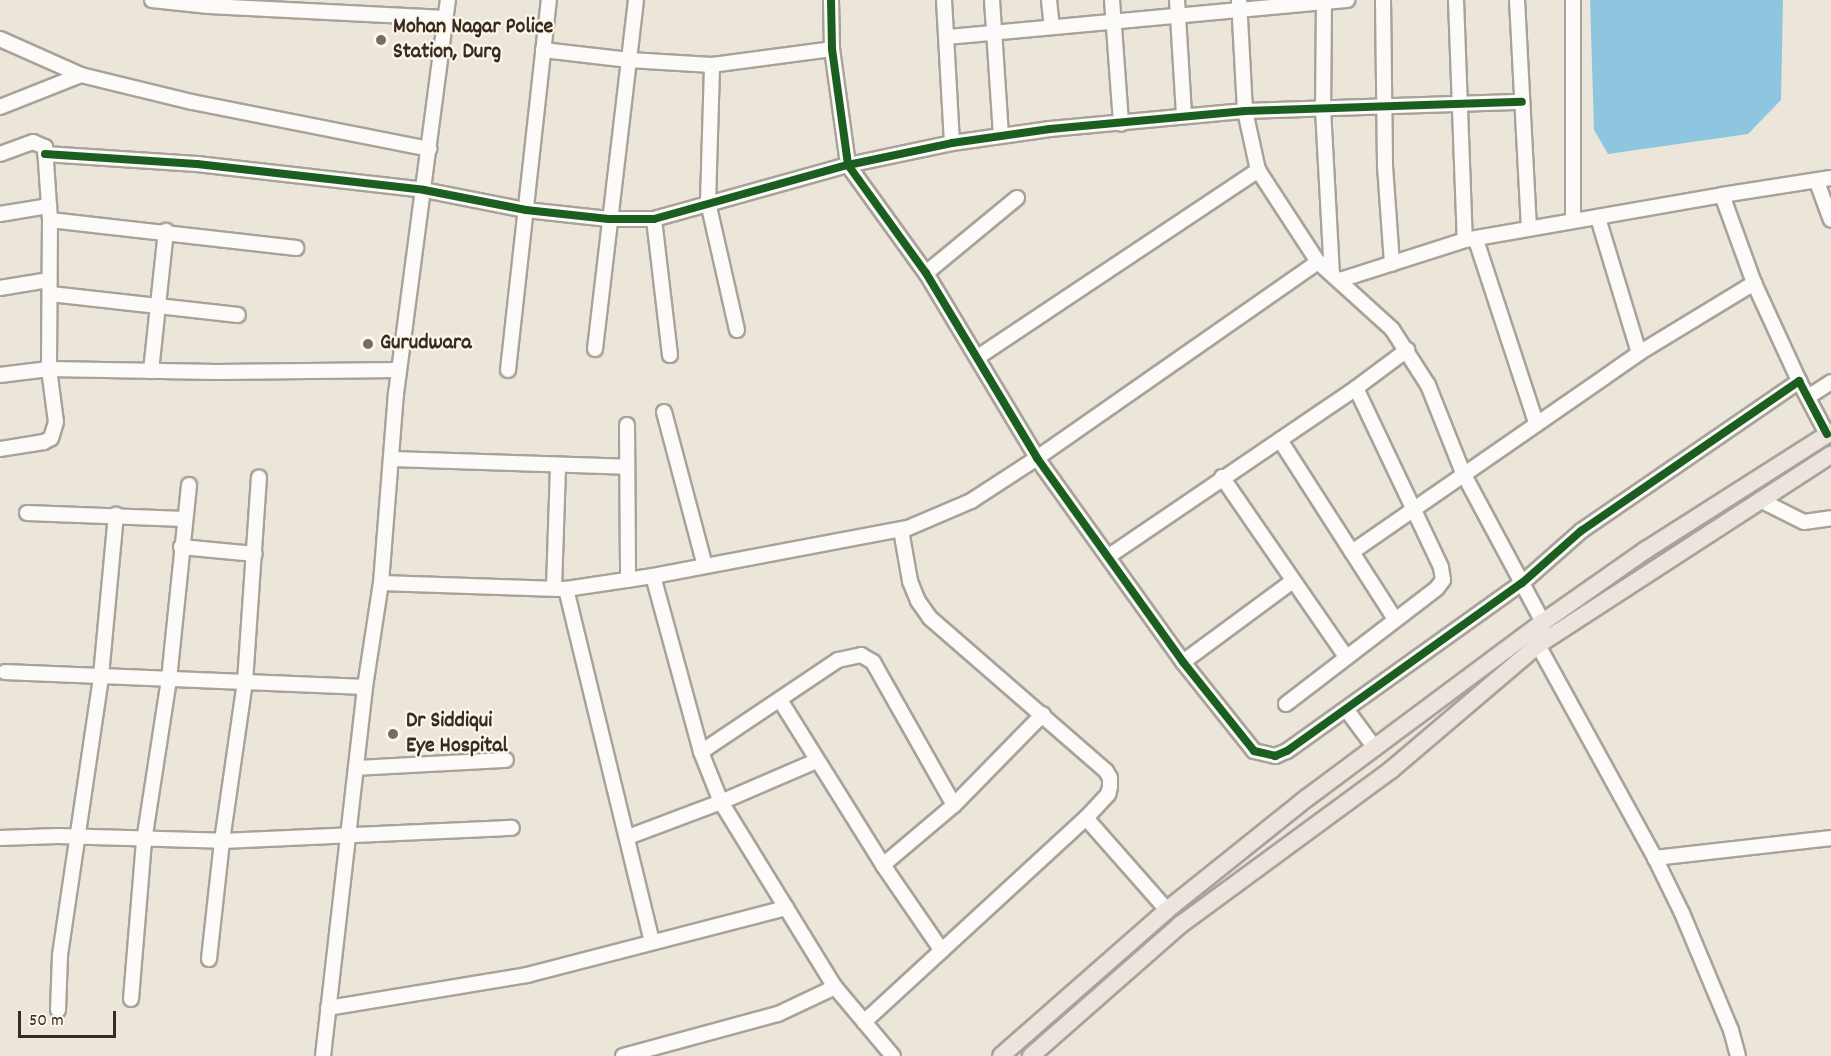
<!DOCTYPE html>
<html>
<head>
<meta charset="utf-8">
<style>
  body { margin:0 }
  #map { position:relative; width:1831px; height:1056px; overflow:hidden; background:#ebe6d9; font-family:Dekko,sans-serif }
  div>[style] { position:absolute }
  .water>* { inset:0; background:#8fc6df }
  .roads { filter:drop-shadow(2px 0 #a8a39a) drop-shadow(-2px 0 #a8a39a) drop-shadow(0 2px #a8a39a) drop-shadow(0 -2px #a8a39a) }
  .minor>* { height:14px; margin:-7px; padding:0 7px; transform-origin:7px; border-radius:7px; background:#fcfbf9 }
  .major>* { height:16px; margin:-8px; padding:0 8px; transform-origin:8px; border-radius:8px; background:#ede5dd }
  .cycleway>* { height:8px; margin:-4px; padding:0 4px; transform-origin:4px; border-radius:4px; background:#1b5e20 }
  .dots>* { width:16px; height:16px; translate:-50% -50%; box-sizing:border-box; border:3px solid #fbf7ec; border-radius:50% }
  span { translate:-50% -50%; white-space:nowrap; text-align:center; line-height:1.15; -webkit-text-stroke:4.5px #fbf7ec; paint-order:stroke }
  .poi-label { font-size:22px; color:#3b2a1e; font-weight:700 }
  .left { translate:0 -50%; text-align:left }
  .scale { position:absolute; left:18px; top:1011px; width:98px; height:27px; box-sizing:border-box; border:3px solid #3b2a1e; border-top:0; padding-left:8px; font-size:18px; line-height:21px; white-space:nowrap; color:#3b2a1e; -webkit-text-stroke:4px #fbf7ec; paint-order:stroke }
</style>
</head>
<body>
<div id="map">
  <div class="water">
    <div style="clip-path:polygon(1590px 0,1783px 0,1781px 100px,1748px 134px,1608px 154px,1594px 130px)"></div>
  </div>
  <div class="roads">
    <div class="minor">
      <div style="left:152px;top:0;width:57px;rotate:6deg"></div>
      <div style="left:209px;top:6px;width:237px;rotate:2.9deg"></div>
      <div style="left:831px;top:0;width:49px;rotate:88.8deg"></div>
      <div style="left:832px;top:49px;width:117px;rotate:82.1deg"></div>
      <div style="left:848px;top:165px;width:133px;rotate:54.2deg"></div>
      <div style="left:926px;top:273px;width:216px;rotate:59deg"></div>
      <div style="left:1037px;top:458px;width:251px;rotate:54.4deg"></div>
      <div style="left:1183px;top:662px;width:114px;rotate:51.4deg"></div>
      <div style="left:1254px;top:751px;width:22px;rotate:13deg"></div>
      <div style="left:1275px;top:756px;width:13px;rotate:-23deg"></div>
      <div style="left:1287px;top:751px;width:289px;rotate:-35.6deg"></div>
      <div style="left:1522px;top:583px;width:79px;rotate:-41.4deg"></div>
      <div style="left:1581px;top:531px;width:265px;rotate:-34.5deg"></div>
      <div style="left:1799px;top:381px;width:60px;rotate:62.2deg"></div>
      <div style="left:944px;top:0;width:143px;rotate:86.8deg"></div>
      <div style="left:992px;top:0;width:136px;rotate:86.2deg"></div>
      <div style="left:1049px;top:0;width:27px;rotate:84deg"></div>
      <div style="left:1112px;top:0;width:124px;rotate:85.8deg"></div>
      <div style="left:1177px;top:0;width:116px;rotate:86.5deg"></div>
      <div style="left:1239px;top:0;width:111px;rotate:86.9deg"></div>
      <div style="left:1245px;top:111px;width:60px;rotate:77.6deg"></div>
      <div style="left:1258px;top:170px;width:110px;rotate:56.9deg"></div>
      <div style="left:1318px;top:262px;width:100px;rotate:42.2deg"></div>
      <div style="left:1392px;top:329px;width:67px;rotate:57.3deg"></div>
      <div style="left:1428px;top:385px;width:95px;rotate:68.3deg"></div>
      <div style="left:1463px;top:473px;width:169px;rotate:61.8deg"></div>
      <div style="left:1543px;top:622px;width:24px;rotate:102deg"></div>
      <div style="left:1538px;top:645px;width:243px;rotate:61.2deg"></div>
      <div style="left:1655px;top:858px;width:61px;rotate:63.9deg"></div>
      <div style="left:1682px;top:913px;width:127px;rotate:67.3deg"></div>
      <div style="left:1731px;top:1030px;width:27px;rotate:75deg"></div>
      <div style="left:1324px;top:0;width:109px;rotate:90.5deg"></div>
      <div style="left:1323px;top:109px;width:164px;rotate:86.9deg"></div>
      <div style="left:1383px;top:0;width:166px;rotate:89.3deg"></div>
      <div style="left:1385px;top:166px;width:98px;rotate:85.9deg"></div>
      <div style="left:1456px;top:0;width:240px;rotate:87.9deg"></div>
      <div style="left:1517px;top:0;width:228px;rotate:87deg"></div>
      <div style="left:1573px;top:0;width:221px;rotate:90deg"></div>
      <div style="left:948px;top:37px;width:401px;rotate:-5.3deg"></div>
      <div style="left:0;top:39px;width:89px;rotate:24deg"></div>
      <div style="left:81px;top:75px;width:114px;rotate:13.7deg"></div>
      <div style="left:192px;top:102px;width:242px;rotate:11.2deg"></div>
      <div style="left:543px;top:50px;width:87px;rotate:6.6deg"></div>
      <div style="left:629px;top:60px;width:83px;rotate:3.4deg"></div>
      <div style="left:0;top:107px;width:87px;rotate:-21.6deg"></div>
      <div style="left:0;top:154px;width:35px;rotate:-20deg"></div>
      <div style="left:33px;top:142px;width:13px;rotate:23deg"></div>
      <div style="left:45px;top:147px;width:73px;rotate:86.1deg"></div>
      <div style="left:50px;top:220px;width:149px;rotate:90.4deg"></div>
      <div style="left:49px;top:369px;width:53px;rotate:82.5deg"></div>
      <div style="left:56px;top:422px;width:17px;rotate:107deg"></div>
      <div style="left:51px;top:438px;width:8px;rotate:150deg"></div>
      <div style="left:44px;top:442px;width:45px;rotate:171deg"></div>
      <div style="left:45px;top:154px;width:152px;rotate:3.8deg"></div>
      <div style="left:197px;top:164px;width:228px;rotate:6.5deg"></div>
      <div style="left:424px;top:190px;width:104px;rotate:11.1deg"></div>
      <div style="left:526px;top:210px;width:83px;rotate:6.2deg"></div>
      <div style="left:609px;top:219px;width:45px"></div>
      <div style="left:654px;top:219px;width:201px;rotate:-15.6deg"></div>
      <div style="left:848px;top:165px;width:106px;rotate:-11.9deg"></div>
      <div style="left:952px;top:143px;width:99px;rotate:-8.1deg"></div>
      <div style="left:1050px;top:129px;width:196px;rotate:-5.3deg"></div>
      <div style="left:1245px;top:111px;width:277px;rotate:-1.9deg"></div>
      <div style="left:1817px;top:182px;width:40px;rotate:69.8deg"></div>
      <div style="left:1722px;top:195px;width:94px;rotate:70deg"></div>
      <div style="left:1754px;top:283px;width:108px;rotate:65.3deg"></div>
      <div style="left:0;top:214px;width:50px;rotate:-9.3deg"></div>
      <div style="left:1598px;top:218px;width:141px;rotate:73.1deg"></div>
      <div style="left:654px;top:219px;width:137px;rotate:83.3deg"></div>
      <div style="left:50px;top:220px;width:248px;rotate:6.5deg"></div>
      <div style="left:1476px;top:240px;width:193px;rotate:71.8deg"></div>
      <div style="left:926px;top:273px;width:118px;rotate:-39.5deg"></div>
      <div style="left:1340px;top:280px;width:131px;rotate:-17.7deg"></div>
      <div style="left:1465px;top:240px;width:261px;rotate:-9.9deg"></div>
      <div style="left:1722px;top:195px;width:110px;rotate:-8.9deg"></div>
      <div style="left:0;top:288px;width:50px;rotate:-9.3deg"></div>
      <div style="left:51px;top:294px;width:188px;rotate:6.4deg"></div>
      <div style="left:737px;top:330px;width:131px;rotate:-102.8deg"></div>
      <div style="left:708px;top:202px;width:137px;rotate:-88.3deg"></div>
      <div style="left:712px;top:65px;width:121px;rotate:-7.6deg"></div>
      <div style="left:595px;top:349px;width:351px;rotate:-83.3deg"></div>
      <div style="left:978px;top:357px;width:337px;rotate:-33.7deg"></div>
      <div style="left:508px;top:370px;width:372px;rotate:-83.7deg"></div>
      <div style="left:151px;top:371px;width:141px;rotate:-83.9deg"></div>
      <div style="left:0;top:375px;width:49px;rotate:-7deg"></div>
      <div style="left:49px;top:369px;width:168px;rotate:1deg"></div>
      <div style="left:217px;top:372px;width:182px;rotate:-0.6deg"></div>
      <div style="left:1808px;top:397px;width:27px;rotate:-33deg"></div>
      <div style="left:664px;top:412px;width:159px;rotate:75.1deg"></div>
      <div style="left:627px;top:425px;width:155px;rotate:89.6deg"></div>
      <div style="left:1280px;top:440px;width:213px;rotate:57.3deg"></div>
      <div style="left:392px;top:459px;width:235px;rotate:1.9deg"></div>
      <div style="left:1222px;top:477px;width:219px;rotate:55.4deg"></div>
      <div style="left:1760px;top:500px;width:49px;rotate:26.6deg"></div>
      <div style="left:1804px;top:522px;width:27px;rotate:-8deg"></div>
      <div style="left:27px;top:513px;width:157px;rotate:2.2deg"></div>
      <div style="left:181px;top:547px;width:74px;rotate:5.4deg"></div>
      <div style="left:1352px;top:552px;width:349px;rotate:-34.7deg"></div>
      <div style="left:1639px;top:353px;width:135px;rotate:-31.3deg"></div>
      <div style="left:1109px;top:556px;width:299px;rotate:-34.2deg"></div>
      <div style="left:1356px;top:388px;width:64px;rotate:-36.7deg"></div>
      <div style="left:653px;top:576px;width:182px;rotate:74.7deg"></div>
      <div style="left:701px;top:752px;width:54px;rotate:68.2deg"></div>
      <div style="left:721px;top:802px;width:217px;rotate:58.4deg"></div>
      <div style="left:835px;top:987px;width:90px;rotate:50deg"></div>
      <div style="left:381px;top:583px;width:185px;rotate:1.9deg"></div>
      <div style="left:566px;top:589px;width:88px;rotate:-8.5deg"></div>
      <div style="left:653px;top:576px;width:259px;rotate:-10.7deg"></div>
      <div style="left:908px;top:528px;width:69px;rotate:-23.2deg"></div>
      <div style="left:971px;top:501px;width:79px;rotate:-33.1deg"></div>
      <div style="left:1037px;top:458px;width:343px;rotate:-34.9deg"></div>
      <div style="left:554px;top:588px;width:121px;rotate:-88.1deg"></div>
      <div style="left:566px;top:589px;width:363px;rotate:76.3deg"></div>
      <div style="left:1183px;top:662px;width:137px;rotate:-36.4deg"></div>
      <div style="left:5px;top:672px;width:360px;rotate:2.4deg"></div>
      <div style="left:780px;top:700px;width:195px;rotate:58deg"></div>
      <div style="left:883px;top:865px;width:104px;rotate:55.5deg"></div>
      <div style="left:1286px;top:704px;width:190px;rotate:-37.5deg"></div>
      <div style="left:1437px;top:588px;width:10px;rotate:-53deg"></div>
      <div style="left:1443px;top:580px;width:13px;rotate:-99deg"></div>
      <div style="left:1441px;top:567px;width:198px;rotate:-115.4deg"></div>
      <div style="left:1346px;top:709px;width:49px;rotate:53.4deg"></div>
      <div style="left:701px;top:752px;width:165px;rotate:-33.9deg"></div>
      <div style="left:838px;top:660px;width:24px;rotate:-12deg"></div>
      <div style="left:861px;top:655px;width:14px;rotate:30deg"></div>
      <div style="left:873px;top:662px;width:164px;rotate:60.5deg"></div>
      <div style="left:356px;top:768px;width:150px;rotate:-3.1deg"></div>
      <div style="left:1086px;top:818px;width:123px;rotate:48.6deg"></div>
      <div style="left:628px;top:837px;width:99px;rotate:-20.6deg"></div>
      <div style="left:721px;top:802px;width:103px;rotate:-23.3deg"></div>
      <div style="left:0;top:838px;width:58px;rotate:-2deg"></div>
      <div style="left:58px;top:836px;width:164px;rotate:1.7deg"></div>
      <div style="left:222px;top:841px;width:290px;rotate:-2.6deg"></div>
      <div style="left:1655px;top:858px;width:177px;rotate:-6.5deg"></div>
      <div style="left:883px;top:865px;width:93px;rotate:-40.2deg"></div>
      <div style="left:954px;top:805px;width:127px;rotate:-45.6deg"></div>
      <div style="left:209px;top:959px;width:119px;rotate:-83.7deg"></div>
      <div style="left:222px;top:841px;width:161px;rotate:-81.8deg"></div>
      <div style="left:245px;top:682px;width:205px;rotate:-86.1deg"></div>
      <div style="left:131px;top:999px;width:159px;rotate:-85.3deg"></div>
      <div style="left:144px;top:841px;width:164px;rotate:-81.2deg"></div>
      <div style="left:169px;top:679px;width:195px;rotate:-84.1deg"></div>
      <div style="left:328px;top:1008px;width:202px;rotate:-9.4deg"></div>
      <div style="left:527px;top:975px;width:268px;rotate:-14.5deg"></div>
      <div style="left:58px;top:1010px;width:55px;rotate:-87.9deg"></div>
      <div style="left:60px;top:955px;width:282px;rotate:-81.6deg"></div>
      <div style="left:101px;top:676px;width:162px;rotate:-84.7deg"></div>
      <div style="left:864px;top:1022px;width:301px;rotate:-42.6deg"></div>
      <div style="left:1086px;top:818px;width:33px;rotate:-47deg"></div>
      <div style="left:1108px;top:794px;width:7px;rotate:-74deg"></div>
      <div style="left:1110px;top:787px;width:9px;rotate:-90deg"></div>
      <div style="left:1110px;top:778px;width:8px;rotate:-120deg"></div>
      <div style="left:1106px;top:771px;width:233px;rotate:-139deg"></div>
      <div style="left:930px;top:618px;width:21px;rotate:-125deg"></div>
      <div style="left:918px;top:601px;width:22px;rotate:-112deg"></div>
      <div style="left:910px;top:581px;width:52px;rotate:-100deg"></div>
      <div style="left:323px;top:1056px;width:371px;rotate:-83.5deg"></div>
      <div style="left:365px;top:687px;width:105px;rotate:-81.3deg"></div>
      <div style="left:381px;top:583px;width:190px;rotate:-85.5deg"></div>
      <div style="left:396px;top:394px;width:397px;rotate:-82.5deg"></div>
      <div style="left:623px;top:1056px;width:161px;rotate:-15.2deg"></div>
      <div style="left:778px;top:1014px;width:63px;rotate:-25.3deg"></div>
    </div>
    <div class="major">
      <div style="left:1001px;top:1056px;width:221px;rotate:-41.3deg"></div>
      <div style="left:1167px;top:910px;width:179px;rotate:-38.7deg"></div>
      <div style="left:1307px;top:798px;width:294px;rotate:-36.7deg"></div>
      <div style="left:1543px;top:622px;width:126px;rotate:-35deg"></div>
      <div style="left:1646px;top:550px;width:219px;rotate:-32.5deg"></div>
      <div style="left:1031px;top:1056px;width:198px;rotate:-41.3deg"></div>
      <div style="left:1180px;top:925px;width:262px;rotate:-36.3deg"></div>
      <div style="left:1391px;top:770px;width:193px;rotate:-40.4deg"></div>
      <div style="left:1538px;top:645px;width:349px;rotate:-33deg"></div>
    </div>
  </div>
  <div class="cycleway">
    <div style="left:831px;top:0;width:49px;rotate:88.8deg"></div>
    <div style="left:832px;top:49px;width:117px;rotate:82.1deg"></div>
    <div style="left:848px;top:165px;width:133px;rotate:54.2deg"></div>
    <div style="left:926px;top:273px;width:216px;rotate:59deg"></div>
    <div style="left:1037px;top:458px;width:251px;rotate:54.4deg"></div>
    <div style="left:1183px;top:662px;width:114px;rotate:51.4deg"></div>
    <div style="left:1254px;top:751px;width:22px;rotate:13deg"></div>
    <div style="left:1275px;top:756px;width:13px;rotate:-23deg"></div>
    <div style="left:1287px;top:751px;width:289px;rotate:-35.6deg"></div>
    <div style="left:1522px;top:583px;width:79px;rotate:-41.4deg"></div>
    <div style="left:1581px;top:531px;width:265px;rotate:-34.5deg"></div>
    <div style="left:1799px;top:381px;width:60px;rotate:62.2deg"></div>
    <div style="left:45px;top:154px;width:152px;rotate:3.8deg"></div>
    <div style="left:197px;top:164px;width:228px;rotate:6.5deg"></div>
    <div style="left:424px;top:190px;width:104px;rotate:11.1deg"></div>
    <div style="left:526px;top:210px;width:83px;rotate:6.2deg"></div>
    <div style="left:609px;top:219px;width:45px"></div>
    <div style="left:654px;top:219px;width:201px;rotate:-15.6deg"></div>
    <div style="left:848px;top:165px;width:106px;rotate:-11.9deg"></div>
    <div style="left:952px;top:143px;width:99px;rotate:-8.1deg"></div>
    <div style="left:1050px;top:129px;width:196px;rotate:-5.3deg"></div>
    <div style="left:1245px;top:111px;width:277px;rotate:-1.9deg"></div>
  </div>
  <div class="dots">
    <div style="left:381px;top:40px;background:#796c5f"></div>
    <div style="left:368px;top:344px;background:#796c5f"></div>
    <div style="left:393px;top:734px;background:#796c5f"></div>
  </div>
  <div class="poi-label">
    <span class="left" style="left:393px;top:40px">Mohan Nagar Police<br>Station, Durg</span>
    <span class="left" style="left:380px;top:344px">Gurudwara</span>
    <span class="left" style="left:406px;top:734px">Dr Siddiqui<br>Eye Hospital</span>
  </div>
  <div class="scale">50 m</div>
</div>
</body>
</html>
